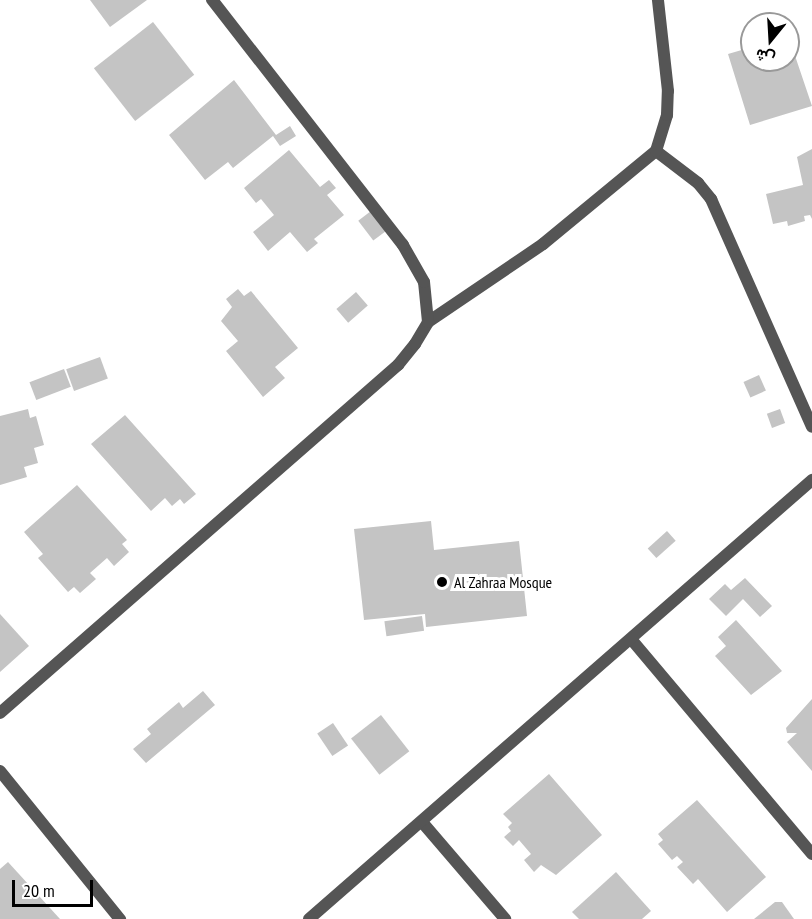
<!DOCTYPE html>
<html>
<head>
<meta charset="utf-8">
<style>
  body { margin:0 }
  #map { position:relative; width:812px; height:919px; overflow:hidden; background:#fff; font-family:"PT Sans Narrow",Vazirmatn,sans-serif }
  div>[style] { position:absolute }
  .building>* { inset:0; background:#c4c4c4; transform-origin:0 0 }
  .minor>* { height:12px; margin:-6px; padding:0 6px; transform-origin:6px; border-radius:6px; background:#555 }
  .dots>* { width:16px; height:16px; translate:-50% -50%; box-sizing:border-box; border:3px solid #fff; border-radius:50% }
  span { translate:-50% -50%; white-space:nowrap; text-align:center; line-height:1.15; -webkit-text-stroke:6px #fff; paint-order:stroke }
  .poi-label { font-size:16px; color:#000 }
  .left { translate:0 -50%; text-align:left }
  .north { position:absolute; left:740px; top:12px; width:60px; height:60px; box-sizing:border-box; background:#fff; border:2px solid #999; border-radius:50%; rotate:198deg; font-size:16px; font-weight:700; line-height:24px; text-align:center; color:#000 }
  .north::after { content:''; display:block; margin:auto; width:21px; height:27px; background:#000; clip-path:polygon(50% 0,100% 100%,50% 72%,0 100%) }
  .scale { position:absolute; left:12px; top:880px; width:81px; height:27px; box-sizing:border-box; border:3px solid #000; border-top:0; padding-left:8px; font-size:18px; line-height:21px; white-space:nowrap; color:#000; -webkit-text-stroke:4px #fff; paint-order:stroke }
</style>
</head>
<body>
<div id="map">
  <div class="building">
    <div style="clip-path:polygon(90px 0,147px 0,110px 27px)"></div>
    <div style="left:153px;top:22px;width:67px;height:75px;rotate:52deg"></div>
    <div style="clip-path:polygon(788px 35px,812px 106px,750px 125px,728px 54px,752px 47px,752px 60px,788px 60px)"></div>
    <div style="clip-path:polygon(234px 80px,276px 135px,290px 126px,296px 136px,280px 146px,273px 136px,233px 168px,228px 162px,205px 180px,169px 135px)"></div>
    <div style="clip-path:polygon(812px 149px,812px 219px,810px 215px,804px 216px,805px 221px,788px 226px,787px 221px,773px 224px,766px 194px,803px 185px,797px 157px)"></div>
    <div style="clip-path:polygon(289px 150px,320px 187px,329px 180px,336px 188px,327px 195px,344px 215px,314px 239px,318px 243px,307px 252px,290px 232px,268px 251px,253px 232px,274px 215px,261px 199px,256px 203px,244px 188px)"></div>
    <div style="left:371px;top:211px;width:25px;height:16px;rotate:53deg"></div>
    <div style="clip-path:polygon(238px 289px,244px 296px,251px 291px,298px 348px,275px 367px,285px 378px,263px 397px,226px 351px,238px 341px,221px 321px,232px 307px,226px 299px)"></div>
    <div style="left:356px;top:292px;width:18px;height:26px;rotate:49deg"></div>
    <div style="left:100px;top:357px;width:23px;height:36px;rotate:70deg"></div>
    <div style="left:64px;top:369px;width:19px;height:37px;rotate:69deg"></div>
    <div style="left:759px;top:375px;width:17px;height:17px;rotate:66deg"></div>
    <div style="clip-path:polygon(28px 409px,30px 418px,36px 416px,44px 445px,34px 448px,38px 463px,24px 467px,27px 477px,0 485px,0 416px)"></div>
    <div style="left:780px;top:409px;width:15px;height:14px;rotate:70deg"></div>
    <div style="clip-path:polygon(125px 415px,196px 494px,184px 504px,180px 499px,172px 506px,165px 498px,151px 511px,91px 444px)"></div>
    <div style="clip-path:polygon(77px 485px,127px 540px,122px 544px,129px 552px,114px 566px,107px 558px,90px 573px,96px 579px,80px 593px,74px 587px,68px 592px,38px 558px,43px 554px,24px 532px)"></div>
    <div style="clip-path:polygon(431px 521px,434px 550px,519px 541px,527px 616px,426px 627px,425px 614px,364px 620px,354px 529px)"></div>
    <div style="left:667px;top:531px;width:13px;height:26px;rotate:48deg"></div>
    <div style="clip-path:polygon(745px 578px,772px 606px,760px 617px,743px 599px,726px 616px,709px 599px,725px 584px,731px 590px)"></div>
    <div style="clip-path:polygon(0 614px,29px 646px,0 672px)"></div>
    <div style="left:422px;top:616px;width:15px;height:38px;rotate:82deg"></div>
    <div style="clip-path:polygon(736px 620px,782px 671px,751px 695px,715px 656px,726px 646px,718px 637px)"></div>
    <div style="clip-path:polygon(203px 691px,215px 705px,146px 763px,133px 749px,151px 734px,147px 729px,179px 702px,183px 708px)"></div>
    <div style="clip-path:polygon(812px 699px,812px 771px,787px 742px,797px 733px,787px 733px,786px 728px)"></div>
    <div style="left:381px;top:715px;width:46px;height:38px;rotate:52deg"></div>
    <div style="left:333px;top:723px;width:27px;height:19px;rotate:56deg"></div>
    <div style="clip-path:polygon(549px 774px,602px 835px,556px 875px,541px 865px,534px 872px,524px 860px,531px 854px,519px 840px,513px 846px,504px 837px,511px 831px,508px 827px,512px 823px,503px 814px)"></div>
    <div style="clip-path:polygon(697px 800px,766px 877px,727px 912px,698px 879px,693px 884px,677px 867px,683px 862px,677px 856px,672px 860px,658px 844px,663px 840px,658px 834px)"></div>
    <div style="clip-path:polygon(8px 862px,60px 919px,0 919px,0 869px)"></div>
    <div style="clip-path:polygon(616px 872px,651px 911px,642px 919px,579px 919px,572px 912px)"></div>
    <div style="clip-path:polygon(775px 902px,782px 902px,794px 919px,754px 919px)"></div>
  </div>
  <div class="minor">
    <div style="left:656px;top:151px;width:53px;rotate:37.3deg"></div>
    <div style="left:698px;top:183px;width:21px;rotate:51deg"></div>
    <div style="left:711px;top:199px;width:249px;rotate:66.1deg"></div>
    <div style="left:428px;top:322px;width:139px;rotate:-34.1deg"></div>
    <div style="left:543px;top:244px;width:146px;rotate:-39.5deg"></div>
    <div style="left:656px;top:151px;width:38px;rotate:-73deg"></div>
    <div style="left:667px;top:115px;width:24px;rotate:-88deg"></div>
    <div style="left:668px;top:91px;width:92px;rotate:-96.3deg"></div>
    <div style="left:631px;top:639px;width:281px;rotate:49.9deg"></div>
    <div style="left:0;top:713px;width:529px;rotate:-41.17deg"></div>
    <div style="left:398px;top:365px;width:27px;rotate:-51deg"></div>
    <div style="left:415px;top:344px;width:26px;rotate:-59deg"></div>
    <div style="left:428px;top:322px;width:40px;rotate:-95.7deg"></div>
    <div style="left:424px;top:282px;width:43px;rotate:-119.6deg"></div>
    <div style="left:403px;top:245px;width:311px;rotate:-127.9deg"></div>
    <div style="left:0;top:771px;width:191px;rotate:51deg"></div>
    <div style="left:422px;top:822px;width:128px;rotate:49.4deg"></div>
    <div style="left:309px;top:919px;width:668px;rotate:-41.11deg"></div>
  </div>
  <div class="dots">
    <div style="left:442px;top:582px;background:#000"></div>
  </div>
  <div class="poi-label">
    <span class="left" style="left:454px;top:582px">Al Zahraa Mosque</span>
  </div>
  <div class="north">ش</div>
  <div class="scale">20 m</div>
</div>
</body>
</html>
